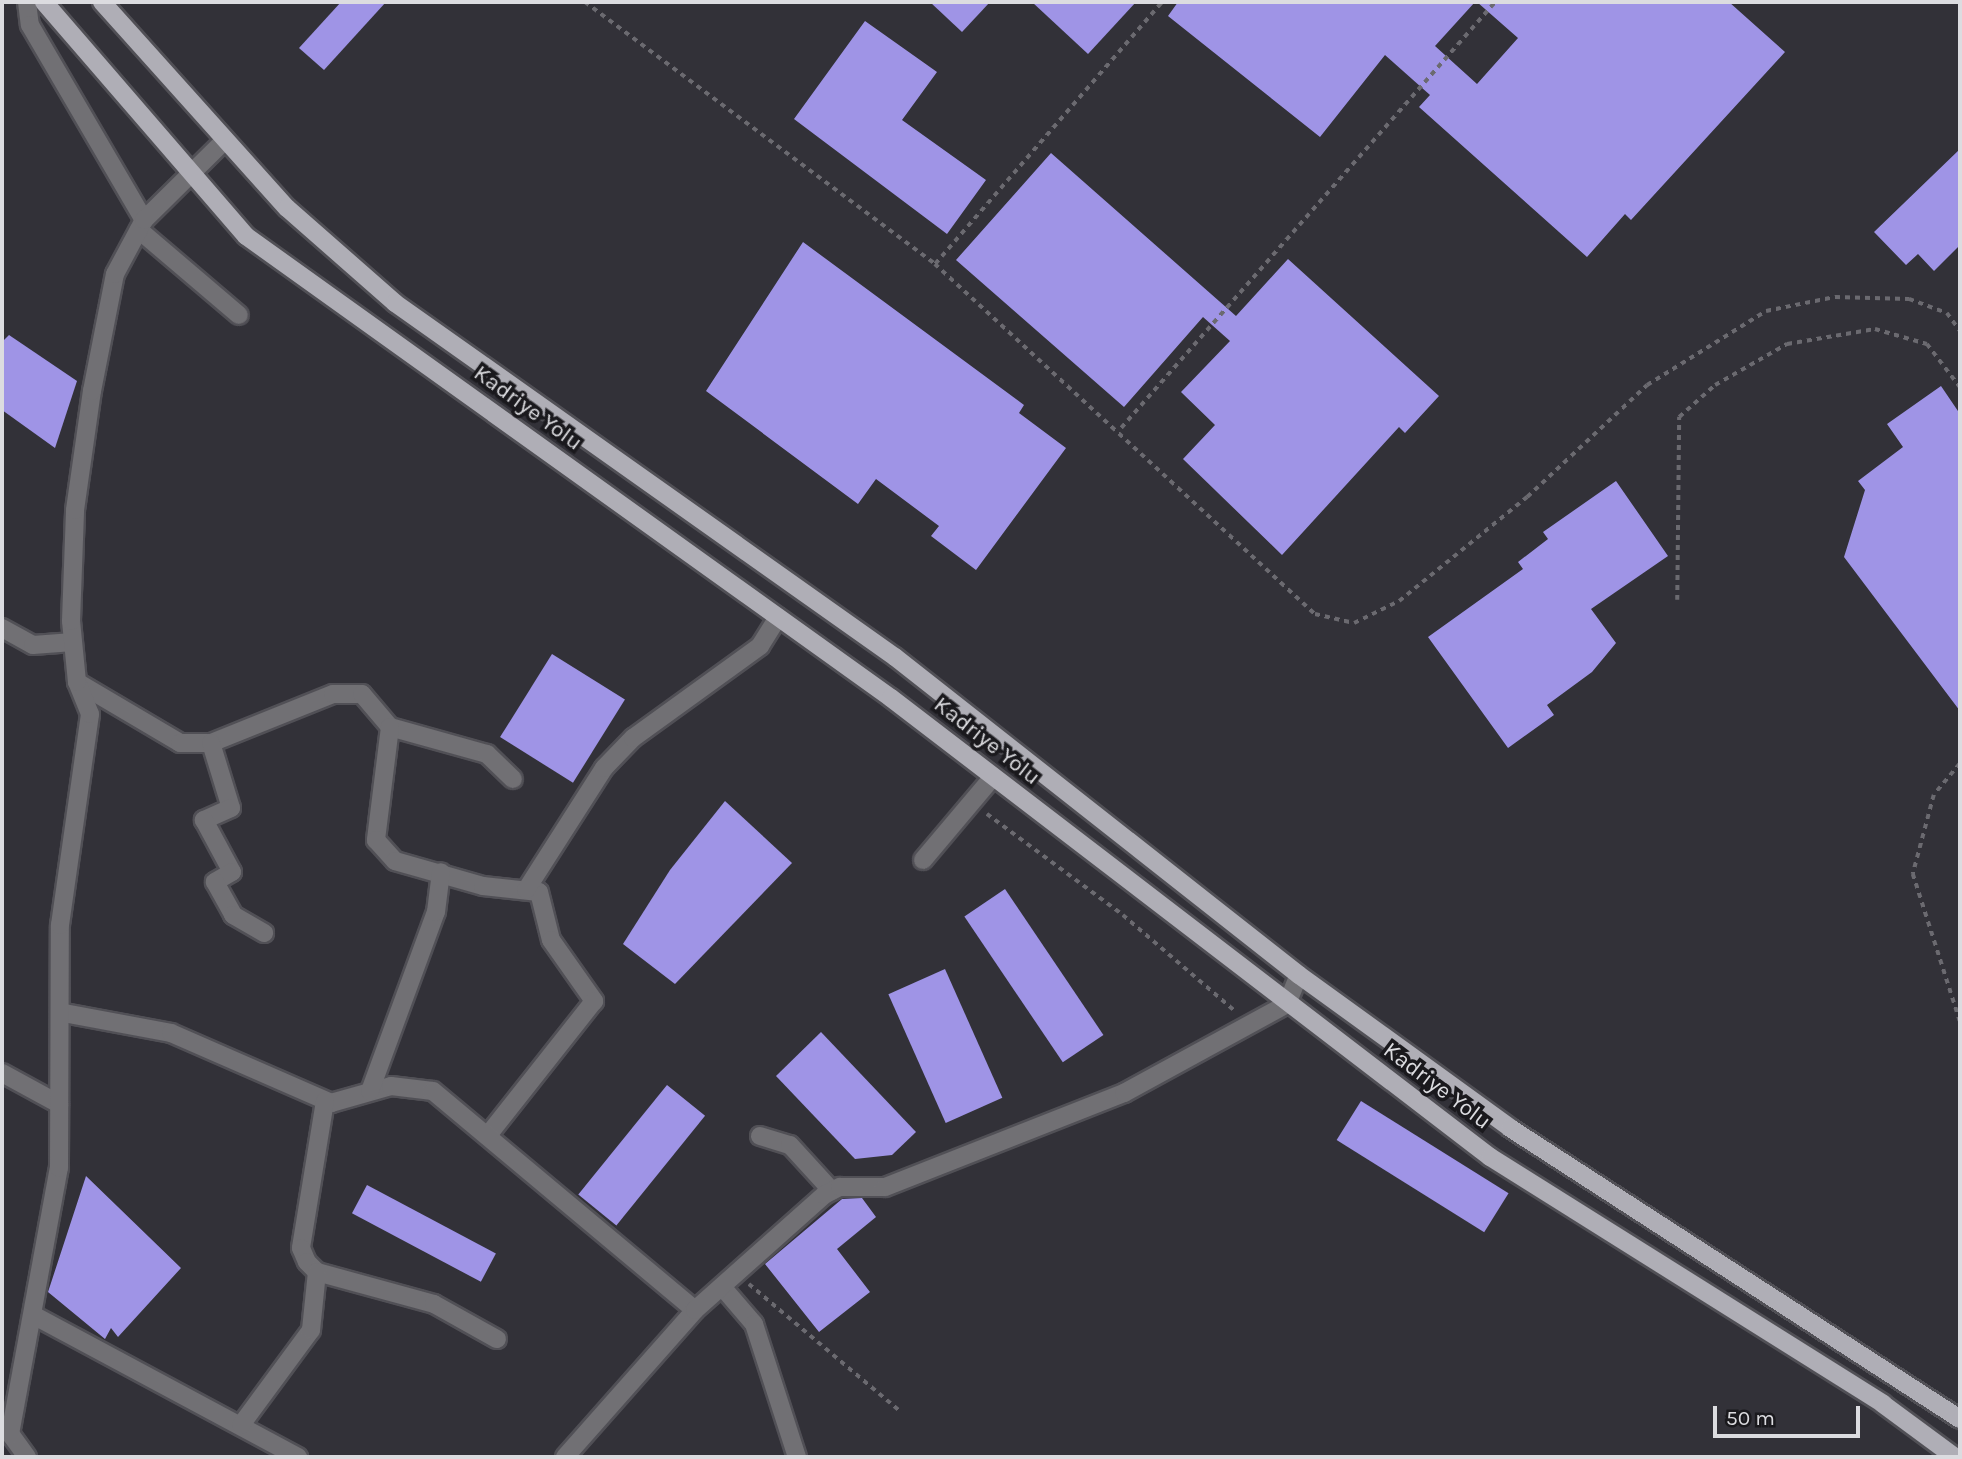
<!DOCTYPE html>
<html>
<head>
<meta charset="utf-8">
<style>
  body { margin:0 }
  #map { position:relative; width:1962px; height:1459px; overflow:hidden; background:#323138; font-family:Karla,sans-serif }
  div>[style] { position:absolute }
  .building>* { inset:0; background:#9f94e6; transform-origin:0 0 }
  .path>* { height:3.5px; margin-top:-1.75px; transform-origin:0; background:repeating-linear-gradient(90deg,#6b6a70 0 5px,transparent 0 10px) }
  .roads { filter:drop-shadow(2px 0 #515056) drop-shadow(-2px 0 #515056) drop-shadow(0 2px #515056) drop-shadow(0 -2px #515056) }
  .minor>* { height:18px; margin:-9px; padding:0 9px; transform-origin:9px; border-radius:9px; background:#717074 }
  .major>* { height:18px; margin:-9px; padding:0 9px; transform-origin:9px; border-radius:9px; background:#afaeb6 }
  span { translate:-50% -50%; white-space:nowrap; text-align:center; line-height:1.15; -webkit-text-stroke:7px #1a191d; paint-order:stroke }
  .street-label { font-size:23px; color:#dcdce0 }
  .frame { position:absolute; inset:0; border:4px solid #dcdce0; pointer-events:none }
  .scale { position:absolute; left:1713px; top:1406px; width:147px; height:32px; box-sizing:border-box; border:4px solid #dcdce0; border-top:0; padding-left:9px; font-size:21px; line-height:24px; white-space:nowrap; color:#dcdce0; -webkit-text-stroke:5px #1a191d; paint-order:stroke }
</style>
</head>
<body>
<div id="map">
  <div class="building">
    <div style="clip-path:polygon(341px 2px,386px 2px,324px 70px,299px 48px)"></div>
    <div style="clip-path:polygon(930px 2px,990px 2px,962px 32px)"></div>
    <div style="clip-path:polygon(1032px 2px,1136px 2px,1088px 54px)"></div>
    <div style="clip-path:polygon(1178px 2px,1475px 2px,1435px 46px,1477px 84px,1518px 38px,1477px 2px,1729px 2px,1785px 52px,1631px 220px,1625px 214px,1587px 257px,1419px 107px,1430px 95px,1385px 55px,1320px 137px,1168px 16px)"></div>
    <div style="clip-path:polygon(865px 21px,937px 72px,902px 120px,986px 180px,947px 234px,794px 119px)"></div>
    <div style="clip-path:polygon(1960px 149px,1960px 245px,1934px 271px,1918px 254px,1906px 265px,1874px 232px)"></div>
    <div style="clip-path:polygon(1051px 153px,1236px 316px,1288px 259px,1439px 396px,1405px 433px,1399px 427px,1282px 555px,1183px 459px,1215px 425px,1181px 392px,1230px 341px,1203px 317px,1124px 407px,956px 260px)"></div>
    <div style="clip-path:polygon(803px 242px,1024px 405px,1019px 413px,1066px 448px,976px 570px,931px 536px,939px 526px,876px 479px,858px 504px,706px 391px)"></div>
    <div style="clip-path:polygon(9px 335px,77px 381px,55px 448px,2px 410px,2px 342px)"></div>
    <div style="clip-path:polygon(1941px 386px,1960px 414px,1960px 711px,1844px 557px,1865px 490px,1858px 481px,1903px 447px,1887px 424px)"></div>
    <div style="clip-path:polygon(1616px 481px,1668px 556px,1591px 609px,1616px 643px,1592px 672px,1547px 705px,1554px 715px,1508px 748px,1428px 637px,1523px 569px,1518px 562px,1548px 539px,1543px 532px)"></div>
    <div style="left:552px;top:654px;width:86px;height:98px;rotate:32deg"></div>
    <div style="clip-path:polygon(725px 801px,792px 863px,675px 984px,623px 944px,670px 870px)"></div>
    <div style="left:1005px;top:889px;width:176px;height:49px;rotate:56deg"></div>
    <div style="left:945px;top:969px;width:141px;height:62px;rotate:66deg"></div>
    <div style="clip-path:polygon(821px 1032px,916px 1132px,892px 1155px,855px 1159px,776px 1076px)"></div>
    <div style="left:667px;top:1085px;width:49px;height:141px;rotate:39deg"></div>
    <div style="left:1361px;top:1101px;width:174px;height:46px;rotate:32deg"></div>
    <div style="clip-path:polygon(86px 1176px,181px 1268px,118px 1337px,111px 1328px,105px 1339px,48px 1292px)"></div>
    <div style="left:367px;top:1185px;width:146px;height:32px;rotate:28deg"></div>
    <div style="clip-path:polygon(862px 1198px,876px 1217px,837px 1249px,870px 1292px,819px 1332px,765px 1264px,842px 1199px)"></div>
  </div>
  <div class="path">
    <div style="left:585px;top:2px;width:437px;rotate:36.8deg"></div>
    <div style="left:935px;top:264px;width:517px;rotate:42.65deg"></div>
    <div style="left:1315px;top:614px;width:40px;rotate:13deg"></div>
    <div style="left:1354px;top:623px;width:50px;rotate:-26.1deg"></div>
    <div style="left:1399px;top:601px;width:165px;rotate:-39.1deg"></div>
    <div style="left:1527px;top:497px;width:164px;rotate:-43deg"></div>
    <div style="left:1647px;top:385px;width:140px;rotate:-31.9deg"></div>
    <div style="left:1766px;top:311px;width:70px;rotate:-11.5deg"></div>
    <div style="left:1835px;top:297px;width:74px;rotate:1.5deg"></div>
    <div style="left:1909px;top:299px;width:40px;rotate:20.2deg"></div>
    <div style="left:1947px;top:313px;width:22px;rotate:54deg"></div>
    <div style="left:935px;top:264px;width:347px;rotate:-49.1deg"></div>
    <div style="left:1121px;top:428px;width:567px;rotate:-48.72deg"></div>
    <div style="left:1677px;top:600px;width:183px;rotate:-89.4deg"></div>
    <div style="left:1679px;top:417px;width:48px;rotate:-41.6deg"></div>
    <div style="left:1715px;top:385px;width:83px;rotate:-29.7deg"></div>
    <div style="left:1787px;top:344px;width:89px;rotate:-9.7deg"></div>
    <div style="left:1875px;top:329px;width:54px;rotate:16.1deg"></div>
    <div style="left:1927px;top:344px;width:54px;rotate:52.5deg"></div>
    <div style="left:1960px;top:764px;width:40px;rotate:130deg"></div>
    <div style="left:1934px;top:795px;width:82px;rotate:104.9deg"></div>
    <div style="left:1913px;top:874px;width:154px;rotate:72.3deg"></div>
    <div style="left:987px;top:814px;width:169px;rotate:36.6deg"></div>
    <div style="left:1123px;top:915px;width:148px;rotate:40.6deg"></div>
    <div style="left:749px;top:1284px;width:197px;rotate:40.1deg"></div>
  </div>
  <div class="roads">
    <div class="minor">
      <div style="left:27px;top:2px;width:23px;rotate:83deg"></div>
      <div style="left:30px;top:25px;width:226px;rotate:59.7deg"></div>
      <div style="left:139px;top:230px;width:131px;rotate:40.4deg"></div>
      <div style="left:2px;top:628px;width:35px;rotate:29deg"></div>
      <div style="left:33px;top:645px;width:40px;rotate:-4.3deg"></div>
      <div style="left:77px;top:682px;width:120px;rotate:30.6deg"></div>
      <div style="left:180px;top:743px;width:31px"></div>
      <div style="left:211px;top:743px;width:131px;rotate:-21.9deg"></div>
      <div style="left:333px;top:694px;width:29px"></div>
      <div style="left:362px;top:694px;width:43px;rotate:49.7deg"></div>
      <div style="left:390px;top:727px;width:101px;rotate:15.6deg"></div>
      <div style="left:487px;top:754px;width:36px;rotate:44deg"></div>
      <div style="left:390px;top:727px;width:114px;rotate:97.1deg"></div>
      <div style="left:376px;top:840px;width:28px;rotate:48deg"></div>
      <div style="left:395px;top:861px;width:91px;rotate:15.9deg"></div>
      <div style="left:483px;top:886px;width:56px;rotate:6.1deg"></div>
      <div style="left:539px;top:892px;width:49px;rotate:76deg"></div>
      <div style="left:551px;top:940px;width:75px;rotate:54.8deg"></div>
      <div style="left:594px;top:1001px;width:171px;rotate:128.3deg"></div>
      <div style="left:211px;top:743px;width:68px;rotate:72.9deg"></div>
      <div style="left:231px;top:808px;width:30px;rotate:156deg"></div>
      <div style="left:204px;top:820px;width:59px;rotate:61.7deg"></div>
      <div style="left:232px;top:872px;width:20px;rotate:150deg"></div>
      <div style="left:215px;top:882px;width:38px;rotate:61deg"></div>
      <div style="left:233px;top:915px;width:36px;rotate:30deg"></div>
      <div style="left:923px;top:860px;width:109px;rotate:-49.9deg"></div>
      <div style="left:526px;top:890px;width:145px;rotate:-57.4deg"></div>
      <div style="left:604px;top:768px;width:42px;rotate:-46deg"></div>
      <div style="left:633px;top:738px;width:157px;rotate:-35.9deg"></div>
      <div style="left:760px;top:646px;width:34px;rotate:-58deg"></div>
      <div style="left:64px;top:1013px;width:109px;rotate:10.6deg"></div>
      <div style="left:171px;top:1033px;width:175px;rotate:23.6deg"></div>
      <div style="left:331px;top:1103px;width:62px;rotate:-15.8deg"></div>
      <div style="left:391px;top:1086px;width:42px;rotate:6.8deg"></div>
      <div style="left:433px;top:1091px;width:341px;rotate:39.9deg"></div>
      <div style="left:2px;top:1073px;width:65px;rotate:28.5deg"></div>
      <div style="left:370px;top:1091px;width:191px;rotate:-69.8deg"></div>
      <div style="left:436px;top:912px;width:40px;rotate:-82.9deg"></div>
      <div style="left:325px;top:1101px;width:149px;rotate:99.3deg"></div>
      <div style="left:301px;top:1248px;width:15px;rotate:67deg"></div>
      <div style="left:307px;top:1262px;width:14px;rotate:45deg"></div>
      <div style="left:317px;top:1272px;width:121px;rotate:15.3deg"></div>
      <div style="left:434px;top:1304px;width:72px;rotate:29.1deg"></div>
      <div style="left:760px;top:1136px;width:31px;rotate:17deg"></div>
      <div style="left:790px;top:1145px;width:62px;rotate:47.6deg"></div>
      <div style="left:724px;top:1289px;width:46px;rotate:49.4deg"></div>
      <div style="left:754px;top:1324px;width:140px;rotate:72.1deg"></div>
      <div style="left:33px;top:1315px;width:301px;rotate:28.2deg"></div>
      <div style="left:241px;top:1425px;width:118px;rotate:-53.6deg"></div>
      <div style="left:311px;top:1330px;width:58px;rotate:-84.1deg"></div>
      <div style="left:27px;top:1457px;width:29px;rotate:-126deg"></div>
      <div style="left:10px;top:1434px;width:270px;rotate:-79.6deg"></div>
      <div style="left:59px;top:1168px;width:243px;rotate:-89.8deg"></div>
      <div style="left:60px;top:925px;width:213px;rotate:-81.9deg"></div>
      <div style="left:90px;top:714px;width:35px;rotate:-112deg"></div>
      <div style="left:77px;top:682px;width:61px;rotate:-95.6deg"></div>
      <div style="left:71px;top:621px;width:111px;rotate:-87.9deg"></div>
      <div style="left:75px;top:510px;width:120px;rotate:-81.9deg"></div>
      <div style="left:92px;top:391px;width:119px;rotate:-78.9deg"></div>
      <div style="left:115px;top:274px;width:61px;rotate:-61.8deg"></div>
      <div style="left:144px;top:220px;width:114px;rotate:-44.6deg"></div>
      <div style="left:565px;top:1457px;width:196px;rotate:-48.5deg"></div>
      <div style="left:695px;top:1310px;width:173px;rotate:-41.7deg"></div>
      <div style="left:824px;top:1195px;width:18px;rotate:-27deg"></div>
      <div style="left:840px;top:1187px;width:45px"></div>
      <div style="left:885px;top:1187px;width:257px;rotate:-21.5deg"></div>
      <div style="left:1124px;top:1093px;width:186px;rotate:-28.6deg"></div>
      <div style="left:1287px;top:1004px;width:31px;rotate:-68deg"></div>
    </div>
    <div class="major">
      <div style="left:44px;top:2px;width:309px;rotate:49.2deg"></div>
      <div style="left:246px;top:236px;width:793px;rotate:35.61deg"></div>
      <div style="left:891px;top:698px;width:755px;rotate:37.46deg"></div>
      <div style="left:1490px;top:1157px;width:464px;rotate:32.1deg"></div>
      <div style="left:1883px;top:1404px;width:89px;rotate:36.4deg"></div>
      <div style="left:102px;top:2px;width:277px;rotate:48.1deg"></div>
      <div style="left:287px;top:208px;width:144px;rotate:41.3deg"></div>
      <div style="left:395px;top:303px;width:613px;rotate:35.3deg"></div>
      <div style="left:895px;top:657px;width:514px;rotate:38.21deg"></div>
      <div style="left:1299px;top:975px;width:261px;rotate:35.9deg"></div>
      <div style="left:1510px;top:1128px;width:536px;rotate:32.89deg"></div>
    </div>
  </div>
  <div class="street-label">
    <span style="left:528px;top:408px;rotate:36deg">Kadriye Yolu</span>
    <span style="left:987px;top:741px;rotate:38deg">Kadriye Yolu</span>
    <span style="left:1437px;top:1086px;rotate:37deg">Kadriye Yolu</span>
  </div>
  <div class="frame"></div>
  <div class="scale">50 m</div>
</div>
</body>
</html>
